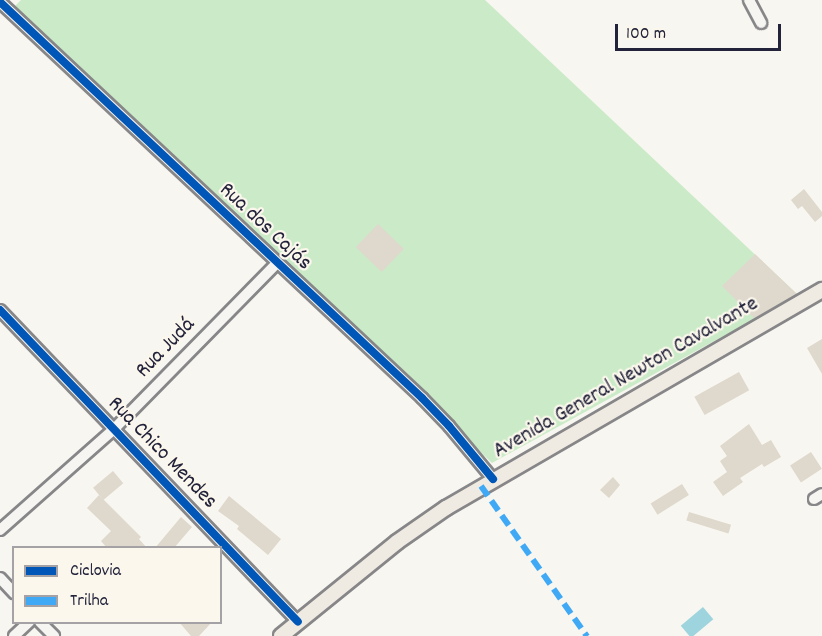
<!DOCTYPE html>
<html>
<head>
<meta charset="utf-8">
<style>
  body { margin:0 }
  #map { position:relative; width:822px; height:636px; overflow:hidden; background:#f8f6f0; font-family:Dekko,sans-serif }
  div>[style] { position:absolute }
  .green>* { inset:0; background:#cbebc8 }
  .water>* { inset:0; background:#9ed4de; transform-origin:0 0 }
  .building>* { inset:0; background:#dfd8cc; transform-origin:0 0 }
  .roads { filter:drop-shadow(2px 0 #878688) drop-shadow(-2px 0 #878688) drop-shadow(0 2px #878688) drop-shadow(0 -2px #878688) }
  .minor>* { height:10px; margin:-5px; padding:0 5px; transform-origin:5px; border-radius:5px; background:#f6f5f1 }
  .major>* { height:14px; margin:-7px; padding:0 7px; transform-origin:7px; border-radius:7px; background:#f0ebe2 }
  .quiet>* { height:6px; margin-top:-3px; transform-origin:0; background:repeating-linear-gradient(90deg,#3fa9f5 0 12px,transparent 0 18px) }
  .cycleway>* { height:8px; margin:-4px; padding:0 4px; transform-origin:4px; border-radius:4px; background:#0057b8 }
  span { translate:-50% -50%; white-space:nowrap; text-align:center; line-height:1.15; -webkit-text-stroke:4.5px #fbf7ec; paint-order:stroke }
  .street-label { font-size:22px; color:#22223b }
  .legend { position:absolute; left:12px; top:546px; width:210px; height:78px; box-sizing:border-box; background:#fbf7ec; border:2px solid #a4a2a5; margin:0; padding:8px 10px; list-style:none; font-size:18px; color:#22223b }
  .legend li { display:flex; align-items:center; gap:12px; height:30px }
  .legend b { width:30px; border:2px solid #a4a2a5 }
  .scale { position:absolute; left:615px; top:24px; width:166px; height:27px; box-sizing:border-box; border:3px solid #22223b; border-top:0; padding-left:8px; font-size:18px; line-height:21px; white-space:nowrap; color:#22223b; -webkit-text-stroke:4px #fbf7ec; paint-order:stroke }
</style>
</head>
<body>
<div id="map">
  <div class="green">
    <div style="clip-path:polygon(21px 0,485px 0,798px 295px,492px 463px,275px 251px,13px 8px)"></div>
  </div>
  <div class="water">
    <div style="left:703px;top:607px;width:16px;height:29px;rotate:50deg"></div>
  </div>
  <div class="building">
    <div style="clip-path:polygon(804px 189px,822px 212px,822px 216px,815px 222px,802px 206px,798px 209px,791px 200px)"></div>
    <div style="left:378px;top:224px;width:36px;height:32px;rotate:44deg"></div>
    <div style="clip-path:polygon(755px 254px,797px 294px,755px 319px,722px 286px)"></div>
    <div style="clip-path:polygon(822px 339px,822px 374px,807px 348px)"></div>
    <div style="left:739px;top:372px;width:21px;height:51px;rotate:61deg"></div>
    <div style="clip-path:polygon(749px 424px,762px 445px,771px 440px,781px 457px,764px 467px,762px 464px,740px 478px,743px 482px,723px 496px,713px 482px,727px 472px,720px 461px,727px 456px,720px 446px)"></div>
    <div style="left:811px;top:452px;width:20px;height:25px;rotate:57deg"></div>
    <div style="left:113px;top:471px;width:16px;height:26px;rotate:50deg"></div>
    <div style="clip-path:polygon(613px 477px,620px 485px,609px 498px,600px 490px)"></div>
    <div style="left:682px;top:484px;width:13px;height:37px;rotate:58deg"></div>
    <div style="clip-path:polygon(99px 495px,141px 537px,139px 539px,147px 548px,107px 548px,101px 541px,111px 531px,87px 508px)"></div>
    <div style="clip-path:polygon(229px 496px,281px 539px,268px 555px,237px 529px,239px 526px,218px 511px)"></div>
    <div style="left:689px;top:512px;width:44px;height:9px;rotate:17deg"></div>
    <div style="clip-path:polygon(181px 517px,192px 527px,174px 548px,155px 548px)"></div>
    <div style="clip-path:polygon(179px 622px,212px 622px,199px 636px,191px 636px)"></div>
  </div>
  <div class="roads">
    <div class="minor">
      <div style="left:749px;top:0;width:26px;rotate:62deg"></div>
      <div style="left:0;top:2px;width:579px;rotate:43.18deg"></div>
      <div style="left:422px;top:398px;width:39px;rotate:46deg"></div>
      <div style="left:449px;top:426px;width:69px;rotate:50.3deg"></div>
      <div style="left:0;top:310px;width:431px;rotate:46.3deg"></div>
      <div style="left:814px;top:499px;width:9px;rotate:-32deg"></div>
      <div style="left:0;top:530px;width:152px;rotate:-41.5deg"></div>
      <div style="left:114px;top:429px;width:233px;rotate:-45.5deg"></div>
      <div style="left:0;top:578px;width:21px;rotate:47deg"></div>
      <div style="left:40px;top:622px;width:20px;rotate:45deg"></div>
      <div style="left:14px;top:636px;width:21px;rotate:-43deg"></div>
    </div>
    <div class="major">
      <div style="left:281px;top:636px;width:149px;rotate:-39deg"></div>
      <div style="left:397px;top:542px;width:60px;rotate:-34.8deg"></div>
      <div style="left:446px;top:508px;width:435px;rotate:-30.1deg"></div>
    </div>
  </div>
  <div class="quiet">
    <div style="left:481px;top:486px;width:184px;rotate:54.8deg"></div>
  </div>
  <div class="cycleway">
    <div style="left:0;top:2px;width:579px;rotate:43.18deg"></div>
    <div style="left:422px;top:398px;width:39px;rotate:46deg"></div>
    <div style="left:449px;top:426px;width:69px;rotate:50.3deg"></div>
    <div style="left:0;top:310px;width:431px;rotate:46.3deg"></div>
  </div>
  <div class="street-label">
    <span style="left:265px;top:227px;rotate:43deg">Rua dos Cajás</span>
    <span style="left:166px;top:348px;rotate:-46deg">Rua Judá</span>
    <span style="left:626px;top:378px;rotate:-30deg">Avenida General Newton Cavalvante</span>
    <span style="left:162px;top:453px;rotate:46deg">Rua Chico Mendes</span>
  </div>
  <ul class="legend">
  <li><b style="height:8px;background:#0057b8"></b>Ciclovia</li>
  <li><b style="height:8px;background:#3fa9f5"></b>Trilha</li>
  </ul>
  <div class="scale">100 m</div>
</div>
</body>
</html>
